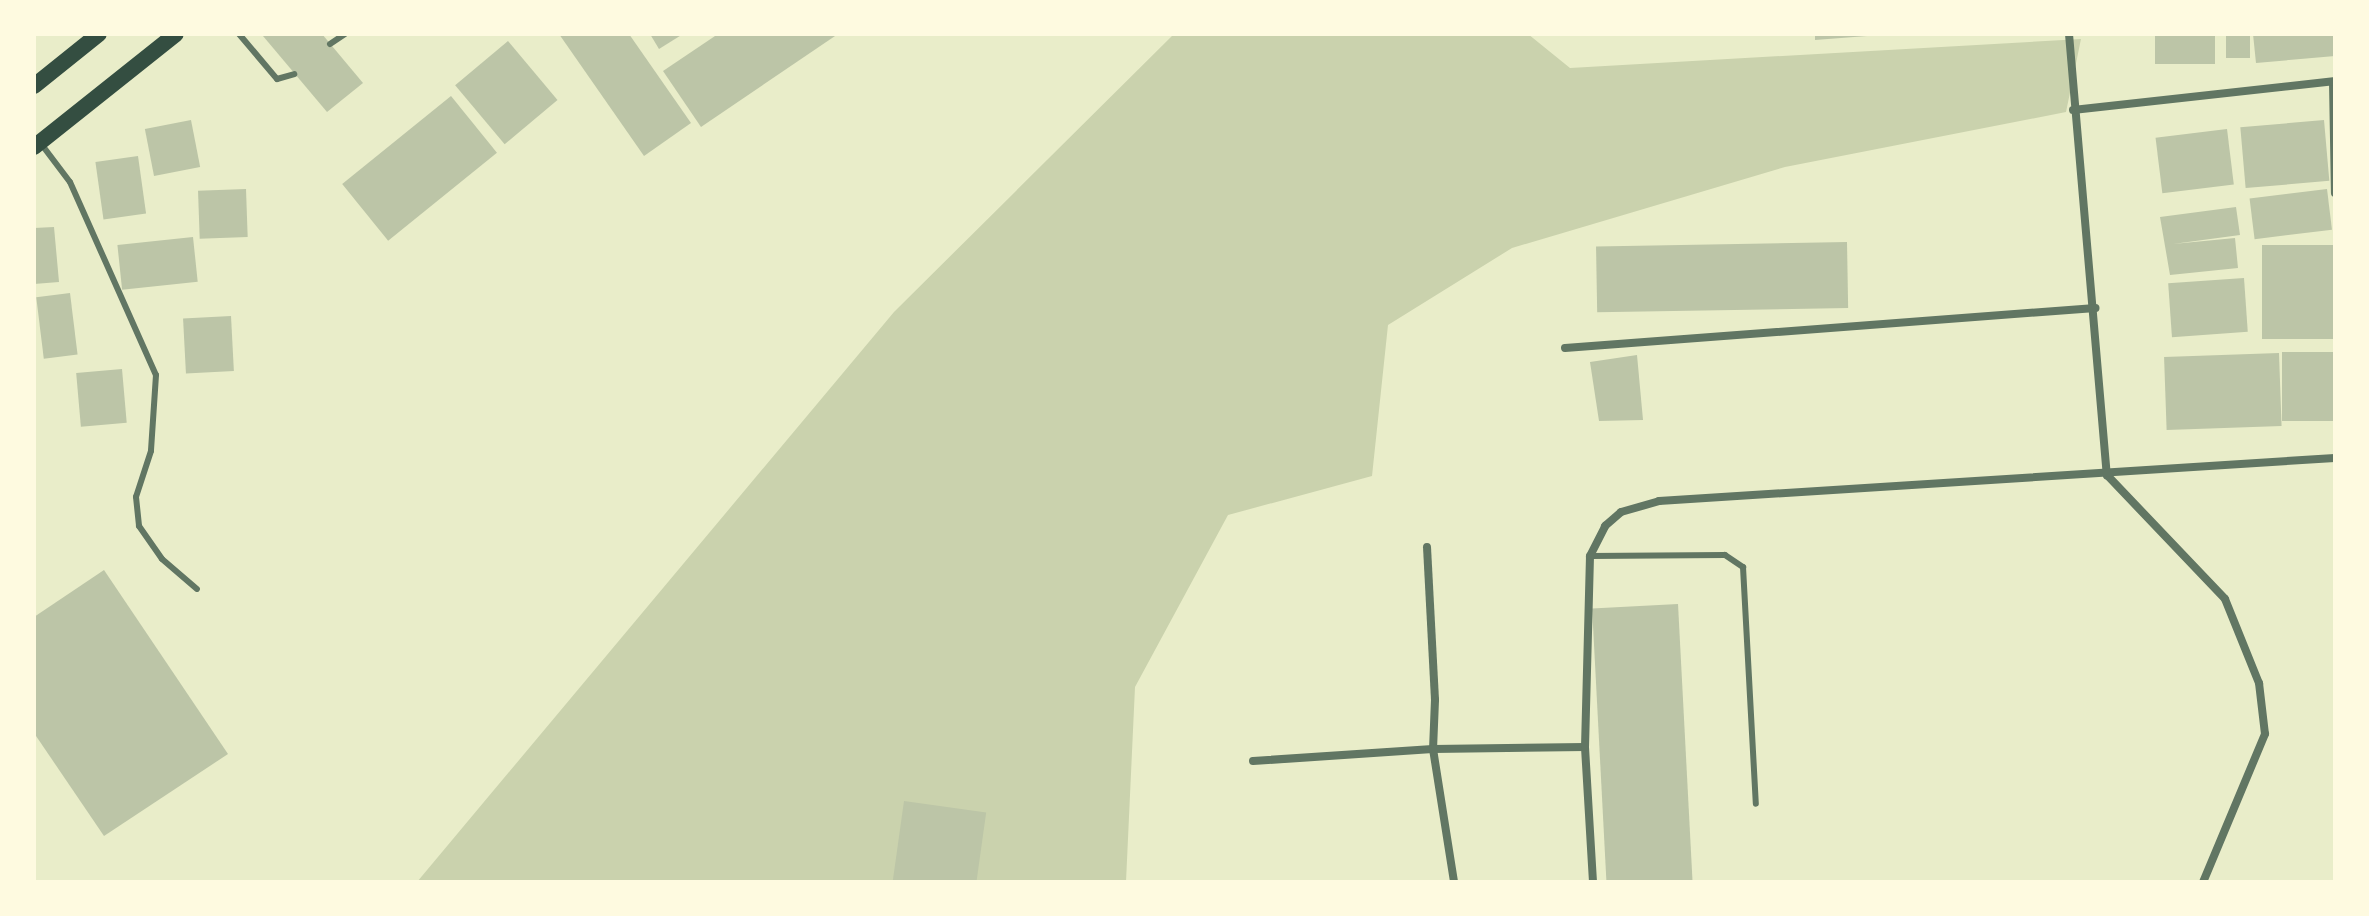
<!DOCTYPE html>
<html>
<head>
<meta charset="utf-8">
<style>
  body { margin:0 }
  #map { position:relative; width:2369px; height:916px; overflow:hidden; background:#e9edc9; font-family:"Roboto Condensed",sans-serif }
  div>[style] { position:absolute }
  .green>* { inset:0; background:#cad2ad }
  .building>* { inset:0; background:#bcc5a7; transform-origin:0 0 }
  .service>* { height:6px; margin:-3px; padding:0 3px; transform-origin:3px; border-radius:3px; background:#617663 }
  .minor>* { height:8px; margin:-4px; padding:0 4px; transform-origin:4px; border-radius:4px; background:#617663 }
  .secondary>* { height:16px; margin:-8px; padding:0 8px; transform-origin:8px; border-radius:8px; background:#344e41 }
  span { translate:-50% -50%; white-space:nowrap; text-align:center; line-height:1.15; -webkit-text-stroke:8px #fefae0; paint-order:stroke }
  .frame { position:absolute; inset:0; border:36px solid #fefae0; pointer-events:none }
</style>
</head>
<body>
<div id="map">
  <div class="green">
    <div style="clip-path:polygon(1174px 34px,1528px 34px,1570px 68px,2081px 39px,2066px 112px,1785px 167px,1512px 248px,1388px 325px,1372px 476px,1228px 515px,1135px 687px,1126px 882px,417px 882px,894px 312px)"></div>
  </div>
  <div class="building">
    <div style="clip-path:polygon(265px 34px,322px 34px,363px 83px,327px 112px,263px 36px)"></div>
    <div style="clip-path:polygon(559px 34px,629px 34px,691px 123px,644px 156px)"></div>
    <div style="clip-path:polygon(650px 34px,683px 34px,659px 49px)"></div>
    <div style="clip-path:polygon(718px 34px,838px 34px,701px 127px,663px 71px)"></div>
    <div style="clip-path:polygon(1815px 34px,1867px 34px,1867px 36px,1815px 40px)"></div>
    <div style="left:2155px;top:34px;width:60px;height:30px"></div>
    <div style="left:2226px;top:34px;width:24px;height:24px"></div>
    <div style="clip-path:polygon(2253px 34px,2335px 34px,2335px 56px,2256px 63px)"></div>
    <div style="left:508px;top:41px;width:77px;height:69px;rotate:50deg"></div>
    <div style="left:451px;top:96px;width:73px;height:140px;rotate:51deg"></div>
    <div style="left:191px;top:120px;width:48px;height:47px;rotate:79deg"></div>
    <div style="left:2324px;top:120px;width:61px;height:84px;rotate:85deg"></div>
    <div style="left:2227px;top:129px;width:56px;height:72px;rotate:83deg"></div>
    <div style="left:138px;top:156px;width:58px;height:43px;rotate:82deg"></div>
    <div style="left:246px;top:189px;width:48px;height:48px;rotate:88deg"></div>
    <div style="left:2327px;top:189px;width:41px;height:78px;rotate:83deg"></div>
    <div style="clip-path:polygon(2236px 207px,2240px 235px,2173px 244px,2235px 238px,2238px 268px,2170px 275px,2160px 217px)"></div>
    <div style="clip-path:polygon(54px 227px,59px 282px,34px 284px,34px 228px)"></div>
    <div style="left:193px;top:237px;width:45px;height:76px;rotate:84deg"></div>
    <div style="left:1847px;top:242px;width:66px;height:251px;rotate:89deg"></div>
    <div style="left:2335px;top:245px;width:94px;height:73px;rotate:90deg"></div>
    <div style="left:2244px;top:278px;width:54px;height:76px;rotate:86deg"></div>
    <div style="left:70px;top:293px;width:62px;height:34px;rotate:83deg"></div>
    <div style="left:231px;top:316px;width:55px;height:48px;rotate:87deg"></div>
    <div style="left:2335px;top:352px;width:69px;height:53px;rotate:90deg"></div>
    <div style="left:2279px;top:353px;width:73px;height:115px;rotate:88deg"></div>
    <div style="clip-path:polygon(1637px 355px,1643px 420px,1599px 421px,1590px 362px)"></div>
    <div style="left:122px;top:369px;width:54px;height:46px;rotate:85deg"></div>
    <div style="clip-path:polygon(104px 570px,228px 754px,104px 836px,34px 733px,34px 617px)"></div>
    <div style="left:1678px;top:604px;width:279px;height:86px;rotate:87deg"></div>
    <div style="left:904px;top:801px;width:83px;height:81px;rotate:8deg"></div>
  </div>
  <div class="service">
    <div style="left:239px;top:34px;width:59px;rotate:49.8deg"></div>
    <div style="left:277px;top:79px;width:18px;rotate:-16deg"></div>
    <div style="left:330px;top:44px;width:18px;rotate:-34deg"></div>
    <div style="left:42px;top:145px;width:46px;rotate:52.9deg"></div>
    <div style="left:70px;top:182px;width:211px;rotate:66deg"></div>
    <div style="left:156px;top:375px;width:76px;rotate:93.8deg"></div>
    <div style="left:151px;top:451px;width:48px;rotate:108.1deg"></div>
    <div style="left:136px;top:497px;width:29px;rotate:84deg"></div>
    <div style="left:139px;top:526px;width:40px;rotate:55.1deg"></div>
    <div style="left:162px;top:559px;width:46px;rotate:40.6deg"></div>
    <div style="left:1590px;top:556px;width:135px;rotate:-0.4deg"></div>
    <div style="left:1725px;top:555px;width:22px;rotate:34deg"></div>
    <div style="left:1743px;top:567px;width:237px;rotate:86.9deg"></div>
  </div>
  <div class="minor">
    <div style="left:2069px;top:34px;width:443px;rotate:85.1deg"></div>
    <div style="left:2107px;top:475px;width:171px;rotate:46.4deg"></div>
    <div style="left:2225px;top:599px;width:91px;rotate:68deg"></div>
    <div style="left:2259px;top:683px;width:51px;rotate:83.3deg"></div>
    <div style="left:2265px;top:734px;width:160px;rotate:112.7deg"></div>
    <div style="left:2333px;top:82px;width:111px;rotate:89deg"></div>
    <div style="left:2073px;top:110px;width:264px;rotate:-6.3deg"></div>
    <div style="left:1565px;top:348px;width:532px;rotate:-4.32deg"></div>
    <div style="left:1427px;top:547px;width:153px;rotate:87deg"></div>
    <div style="left:1435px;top:700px;width:49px;rotate:92.3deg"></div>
    <div style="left:1433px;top:749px;width:152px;rotate:-0.8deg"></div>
    <div style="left:1253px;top:761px;width:180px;rotate:-3.8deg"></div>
    <div style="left:1433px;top:749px;width:135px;rotate:81deg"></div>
    <div style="left:1593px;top:882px;width:135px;rotate:-93.4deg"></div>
    <div style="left:1585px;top:747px;width:191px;rotate:-88.5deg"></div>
    <div style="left:1590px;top:556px;width:34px;rotate:-63deg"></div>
    <div style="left:1605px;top:526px;width:21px;rotate:-41deg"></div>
    <div style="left:1621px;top:512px;width:40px;rotate:-16deg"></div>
    <div style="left:1659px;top:501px;width:677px;rotate:-3.64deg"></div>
  </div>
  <div class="secondary">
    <div style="left:34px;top:86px;width:83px;rotate:-38.7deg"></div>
    <div style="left:34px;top:147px;width:181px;rotate:-38.5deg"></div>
  </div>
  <div class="frame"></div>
</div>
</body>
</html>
